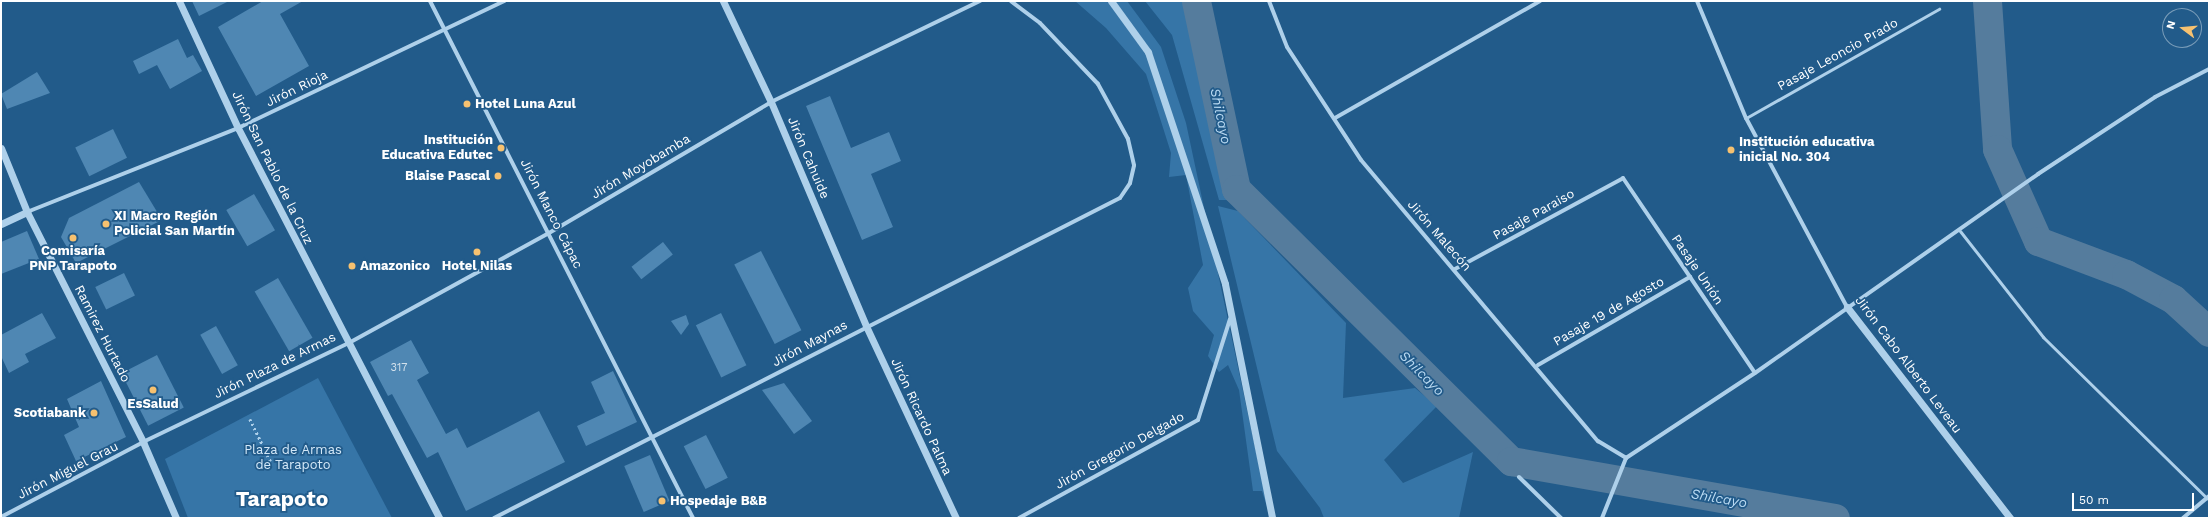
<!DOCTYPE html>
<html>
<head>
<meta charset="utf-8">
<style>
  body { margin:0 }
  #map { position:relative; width:2210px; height:519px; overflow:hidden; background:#225b8a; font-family:"Work Sans",sans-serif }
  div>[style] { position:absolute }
  .green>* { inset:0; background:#3675a7 }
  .river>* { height:29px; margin:-14.5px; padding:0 14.5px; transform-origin:14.5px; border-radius:14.5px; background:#557c9d }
  .building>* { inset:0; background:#4f87b3; transform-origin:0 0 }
  .path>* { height:2.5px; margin-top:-1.25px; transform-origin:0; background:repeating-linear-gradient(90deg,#aed0ea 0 2px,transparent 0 5px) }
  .service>* { height:3px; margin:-1.5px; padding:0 1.5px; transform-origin:1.5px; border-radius:1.5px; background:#aed0ea }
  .minor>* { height:4px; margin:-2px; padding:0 2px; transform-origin:2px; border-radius:2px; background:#aed0ea }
  .tertiary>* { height:7px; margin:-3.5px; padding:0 3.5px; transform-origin:3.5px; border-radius:3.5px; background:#aed0ea }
  .dots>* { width:11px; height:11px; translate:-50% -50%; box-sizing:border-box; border:2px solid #225b8a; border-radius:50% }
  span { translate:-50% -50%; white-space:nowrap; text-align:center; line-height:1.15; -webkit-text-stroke:3.5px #225b8a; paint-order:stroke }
  .number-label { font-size:11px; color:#d3e1ec }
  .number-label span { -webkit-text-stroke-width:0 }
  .street-label { font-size:13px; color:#fff }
  .poi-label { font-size:13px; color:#fff; font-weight:700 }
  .left { translate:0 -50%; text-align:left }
  .right { translate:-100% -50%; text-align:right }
  .park-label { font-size:13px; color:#d3e8f8 }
  .water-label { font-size:14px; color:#badaf2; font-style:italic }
  .town-label { font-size:21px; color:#fff; font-weight:700 }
  .frame { position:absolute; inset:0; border:2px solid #fff; pointer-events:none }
  .north { position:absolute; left:2162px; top:8px; width:40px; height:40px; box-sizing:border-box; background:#225b8a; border:1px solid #7a9db9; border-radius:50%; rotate:286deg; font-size:11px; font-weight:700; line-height:16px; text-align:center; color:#fff }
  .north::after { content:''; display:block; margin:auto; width:14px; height:18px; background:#f6c170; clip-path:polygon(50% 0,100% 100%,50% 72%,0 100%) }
  .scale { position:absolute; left:2072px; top:493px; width:122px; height:18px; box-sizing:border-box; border:2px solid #fff; border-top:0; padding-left:5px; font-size:12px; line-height:14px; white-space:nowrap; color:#fff; -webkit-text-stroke:3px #225b8a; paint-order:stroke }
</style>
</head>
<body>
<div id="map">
  <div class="green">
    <div style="clip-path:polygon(1075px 1px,1127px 1px,1161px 47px,1186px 123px,1269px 513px,1262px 491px,1253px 491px,1239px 390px,1228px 365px,1219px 372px,1208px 356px,1214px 335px,1193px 311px,1188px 288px,1203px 265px,1186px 175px,1169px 177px,1171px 153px,1146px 74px,1106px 28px)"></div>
    <div style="clip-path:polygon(1145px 1px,1185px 1px,1208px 107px,1234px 200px,1219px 200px,1172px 35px)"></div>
    <div style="clip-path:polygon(1218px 206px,1238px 211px,1346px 323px,1343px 398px,1415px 388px,1437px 406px,1384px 460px,1403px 483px,1473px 452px,1459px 518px,1324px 518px,1320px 508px,1277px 451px)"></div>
    <div style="clip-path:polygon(318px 378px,392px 518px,188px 518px,165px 459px)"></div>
  </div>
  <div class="river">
    <div style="left:1196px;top:1px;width:192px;rotate:78deg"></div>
    <div style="left:1236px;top:189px;width:387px;rotate:44.7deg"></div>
    <div style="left:1511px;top:461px;width:329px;rotate:10deg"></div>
    <div style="left:1987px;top:1px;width:148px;rotate:86.1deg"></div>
    <div style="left:1997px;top:149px;width:101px;rotate:66deg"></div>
    <div style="left:2038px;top:241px;width:94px;rotate:20.6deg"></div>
    <div style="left:2126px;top:274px;width:53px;rotate:28deg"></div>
    <div style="left:2173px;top:299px;width:49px;rotate:42.5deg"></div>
  </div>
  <div class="building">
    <div style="clip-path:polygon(192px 1px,229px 1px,199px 16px)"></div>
    <div style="clip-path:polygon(263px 1px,303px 1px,280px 14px,309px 66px,256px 96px,218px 27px)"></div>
    <div style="clip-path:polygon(178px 39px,187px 58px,193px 55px,202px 71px,170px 89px,157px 65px,139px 74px,133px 61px)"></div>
    <div style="clip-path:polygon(37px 72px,50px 93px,7px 109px,1px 94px)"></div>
    <div style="clip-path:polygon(830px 96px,851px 148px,889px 132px,901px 161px,871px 174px,893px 227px,862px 240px,806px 106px)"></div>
    <div style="left:113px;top:129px;width:32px;height:42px;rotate:64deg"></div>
    <div style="clip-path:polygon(139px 182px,162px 220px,76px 263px,61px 237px,69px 218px)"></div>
    <div style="left:254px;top:194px;width:42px;height:32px;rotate:60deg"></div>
    <div style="clip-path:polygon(27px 231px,39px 259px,1px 274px,1px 242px)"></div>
    <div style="left:663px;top:242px;width:16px;height:40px;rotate:52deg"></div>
    <div style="left:761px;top:251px;width:89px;height:30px;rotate:63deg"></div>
    <div style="left:124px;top:273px;width:25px;height:32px;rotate:64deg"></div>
    <div style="left:278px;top:278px;width:69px;height:27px;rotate:60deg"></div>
    <div style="clip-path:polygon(42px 313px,56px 338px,25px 354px,29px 362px,9px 373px,1px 356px,1px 335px)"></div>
    <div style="left:721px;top:313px;width:58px;height:28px;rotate:64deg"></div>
    <div style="clip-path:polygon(686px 315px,689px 324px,681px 335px,671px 321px)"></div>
    <div style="left:216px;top:326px;width:45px;height:18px;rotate:61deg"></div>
    <div style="clip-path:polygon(411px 340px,429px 373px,417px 380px,446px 434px,457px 428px,467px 448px,539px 411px,565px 462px,466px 511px,438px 452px,427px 458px,392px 394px,388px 396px,370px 362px)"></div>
    <div style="left:157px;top:355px;width:59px;height:40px;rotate:63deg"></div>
    <div style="clip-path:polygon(613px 371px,637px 422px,586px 446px,577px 426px,605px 413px,591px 382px)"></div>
    <div style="clip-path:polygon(101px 381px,126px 437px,76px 461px,64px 435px,79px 427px,67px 399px)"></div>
    <div style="clip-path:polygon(784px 383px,812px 421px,794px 434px,762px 390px)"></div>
    <div style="left:706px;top:435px;width:48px;height:25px;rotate:63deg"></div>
    <div style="left:650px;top:455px;width:50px;height:28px;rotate:67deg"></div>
  </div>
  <div class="path">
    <div style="left:250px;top:419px;width:48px;rotate:64deg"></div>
  </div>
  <div class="service">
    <div style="left:1746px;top:118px;width:222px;rotate:-29.5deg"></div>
    <div style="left:1960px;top:231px;width:135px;rotate:51.9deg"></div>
    <div style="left:2043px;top:337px;width:230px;rotate:44.5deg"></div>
  </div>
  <div class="minor">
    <div style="left:430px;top:1px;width:580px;rotate:63.04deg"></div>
    <div style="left:1269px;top:1px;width:49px;rotate:68.6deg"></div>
    <div style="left:1287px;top:47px;width:135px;rotate:56.8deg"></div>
    <div style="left:1361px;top:160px;width:368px;rotate:49.9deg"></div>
    <div style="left:1598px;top:441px;width:33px;rotate:31deg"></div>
    <div style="left:1697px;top:1px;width:127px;rotate:67.3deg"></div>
    <div style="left:1746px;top:118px;width:214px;rotate:61.9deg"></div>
    <div style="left:1335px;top:118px;width:236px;rotate:-29.7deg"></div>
    <div style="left:27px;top:212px;width:227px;rotate:-21.7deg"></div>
    <div style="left:238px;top:128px;width:295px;rotate:-25.5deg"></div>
    <div style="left:1455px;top:269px;width:191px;rotate:-28.4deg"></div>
    <div style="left:1623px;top:178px;width:235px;rotate:55.9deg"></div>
    <div style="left:1538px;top:365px;width:176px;rotate:-30.1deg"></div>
    <div style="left:1519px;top:477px;width:59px;rotate:44.3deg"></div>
    <div style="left:1px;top:517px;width:161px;rotate:-27.8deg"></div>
    <div style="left:143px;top:442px;width:226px;rotate:-25.7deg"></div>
    <div style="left:347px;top:344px;width:230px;rotate:-28.8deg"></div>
    <div style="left:549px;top:233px;width:258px;rotate:-30.5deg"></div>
    <div style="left:771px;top:102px;width:232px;rotate:-25.8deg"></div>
    <div style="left:494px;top:518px;width:703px;rotate:-27.08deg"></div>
    <div style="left:1120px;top:198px;width:18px;rotate:-56deg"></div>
    <div style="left:1130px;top:183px;width:18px;rotate:-77deg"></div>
    <div style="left:1134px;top:165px;width:27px;rotate:-103deg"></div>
    <div style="left:1128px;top:139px;width:63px;rotate:-118.6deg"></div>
    <div style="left:1098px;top:84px;width:84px;rotate:-133.6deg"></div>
    <div style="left:1040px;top:23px;width:36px;rotate:-143deg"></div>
    <div style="left:1019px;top:518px;width:204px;rotate:-28.7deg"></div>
    <div style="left:1198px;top:420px;width:106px;rotate:-72.4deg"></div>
    <div style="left:1602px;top:518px;width:65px;rotate:-68.2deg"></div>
    <div style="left:1626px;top:458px;width:154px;rotate:-33.4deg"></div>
    <div style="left:1755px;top:373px;width:346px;rotate:-35.1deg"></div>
    <div style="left:2038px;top:174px;width:140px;rotate:-33.3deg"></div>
    <div style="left:2155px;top:97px;width:61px;rotate:-27.4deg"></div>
    <div style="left:2183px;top:518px;width:34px;rotate:-40deg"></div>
  </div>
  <div class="tertiary">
    <div style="left:179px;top:1px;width:140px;rotate:65.1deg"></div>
    <div style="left:238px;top:128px;width:439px;rotate:62.7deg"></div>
    <div style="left:723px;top:1px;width:112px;rotate:64.6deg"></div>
    <div style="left:771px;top:102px;width:243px;rotate:67deg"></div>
    <div style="left:866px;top:326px;width:212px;rotate:64.9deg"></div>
    <div style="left:1111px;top:1px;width:63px;rotate:54deg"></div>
    <div style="left:1148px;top:52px;width:244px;rotate:71.6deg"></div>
    <div style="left:1225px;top:284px;width:239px;rotate:78.6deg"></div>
    <div style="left:1px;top:148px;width:69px;rotate:67.9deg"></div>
    <div style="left:27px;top:212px;width:258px;rotate:63.2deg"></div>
    <div style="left:143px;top:442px;width:83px;rotate:66.5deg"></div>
    <div style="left:1px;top:224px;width:29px;rotate:-25deg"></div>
    <div style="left:1847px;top:307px;width:267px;rotate:52.3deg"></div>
  </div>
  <div class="dots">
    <div style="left:467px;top:104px;background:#f6c170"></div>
    <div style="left:501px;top:148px;background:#f6c170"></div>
    <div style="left:1731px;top:150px;background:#f6c170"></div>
    <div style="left:498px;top:176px;background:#f6c170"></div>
    <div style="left:106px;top:224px;background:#f6c170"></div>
    <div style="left:73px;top:238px;background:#f6c170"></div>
    <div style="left:477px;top:252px;background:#f6c170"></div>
    <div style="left:352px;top:266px;background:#f6c170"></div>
    <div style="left:153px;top:390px;background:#f6c170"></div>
    <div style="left:94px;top:413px;background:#f6c170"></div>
    <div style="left:662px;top:501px;background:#f6c170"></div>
  </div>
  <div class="number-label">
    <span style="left:399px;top:368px">317</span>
  </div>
  <div class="street-label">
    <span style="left:1838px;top:55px;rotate:-29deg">Pasaje Leoncio Prado</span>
    <span style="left:297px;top:89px;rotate:-26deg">Jirón Rioja</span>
    <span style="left:808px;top:158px;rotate:67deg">Jirón Cahuide</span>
    <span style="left:641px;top:167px;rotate:-31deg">Jirón Moyobamba</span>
    <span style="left:272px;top:168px;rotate:64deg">Jirón San Pablo de la Cruz</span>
    <span style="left:551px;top:214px;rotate:63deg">Jirón Manco Cápac</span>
    <span style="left:1534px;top:215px;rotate:-29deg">Pasaje Paraiso</span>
    <span style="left:1439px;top:236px;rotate:49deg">Jirón Malecón</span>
    <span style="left:1697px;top:270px;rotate:56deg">Pasaje Unión</span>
    <span style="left:1609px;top:312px;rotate:-30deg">Pasaje 19 de Agosto</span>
    <span style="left:102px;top:334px;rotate:63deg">Ramirez Hurtado</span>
    <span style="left:810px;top:344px;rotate:-28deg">Jirón Maynas</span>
    <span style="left:1908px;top:365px;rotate:53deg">Jirón Cabo Alberto Leveau</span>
    <span style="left:275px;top:366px;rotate:-26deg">Jirón Plaza de Armas</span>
    <span style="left:921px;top:417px;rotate:65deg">Jirón Ricardo Palma</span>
    <span style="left:1120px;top:451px;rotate:-29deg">Jirón Gregorio Delgado</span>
    <span style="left:68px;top:471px;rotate:-27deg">Jirón Miguel Grau</span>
  </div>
  <div class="poi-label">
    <span class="left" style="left:475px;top:104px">Hotel Luna Azul</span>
    <span class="right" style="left:493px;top:148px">Institución<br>Educativa Edutec</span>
    <span class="left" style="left:1739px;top:150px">Institución educativa<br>inicial No. 304</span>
    <span class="right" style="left:490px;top:176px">Blaise Pascal</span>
    <span class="left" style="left:114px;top:224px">XI Macro Región<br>Policial San Martín</span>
    <span style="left:73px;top:259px">Comisaría<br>PNP Tarapoto</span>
    <span class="left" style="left:360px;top:266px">Amazonico</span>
    <span style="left:477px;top:266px">Hotel Nilas</span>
    <span style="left:153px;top:404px">EsSalud</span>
    <span class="right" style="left:86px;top:413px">Scotiabank</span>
    <span class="left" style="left:670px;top:501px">Hospedaje B&amp;B</span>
  </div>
  <div class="park-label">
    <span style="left:293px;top:458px">Plaza de Armas<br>de Tarapoto</span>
  </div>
  <div class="water-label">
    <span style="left:1221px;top:116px;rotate:78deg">Shilcayo</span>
    <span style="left:1422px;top:373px;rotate:45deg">Shilcayo</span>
    <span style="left:1719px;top:498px;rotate:10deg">Shilcayo</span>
  </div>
  <div class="town-label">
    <span style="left:282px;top:499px">Tarapoto</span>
  </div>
  <div class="frame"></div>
  <div class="north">N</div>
  <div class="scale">50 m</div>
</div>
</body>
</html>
